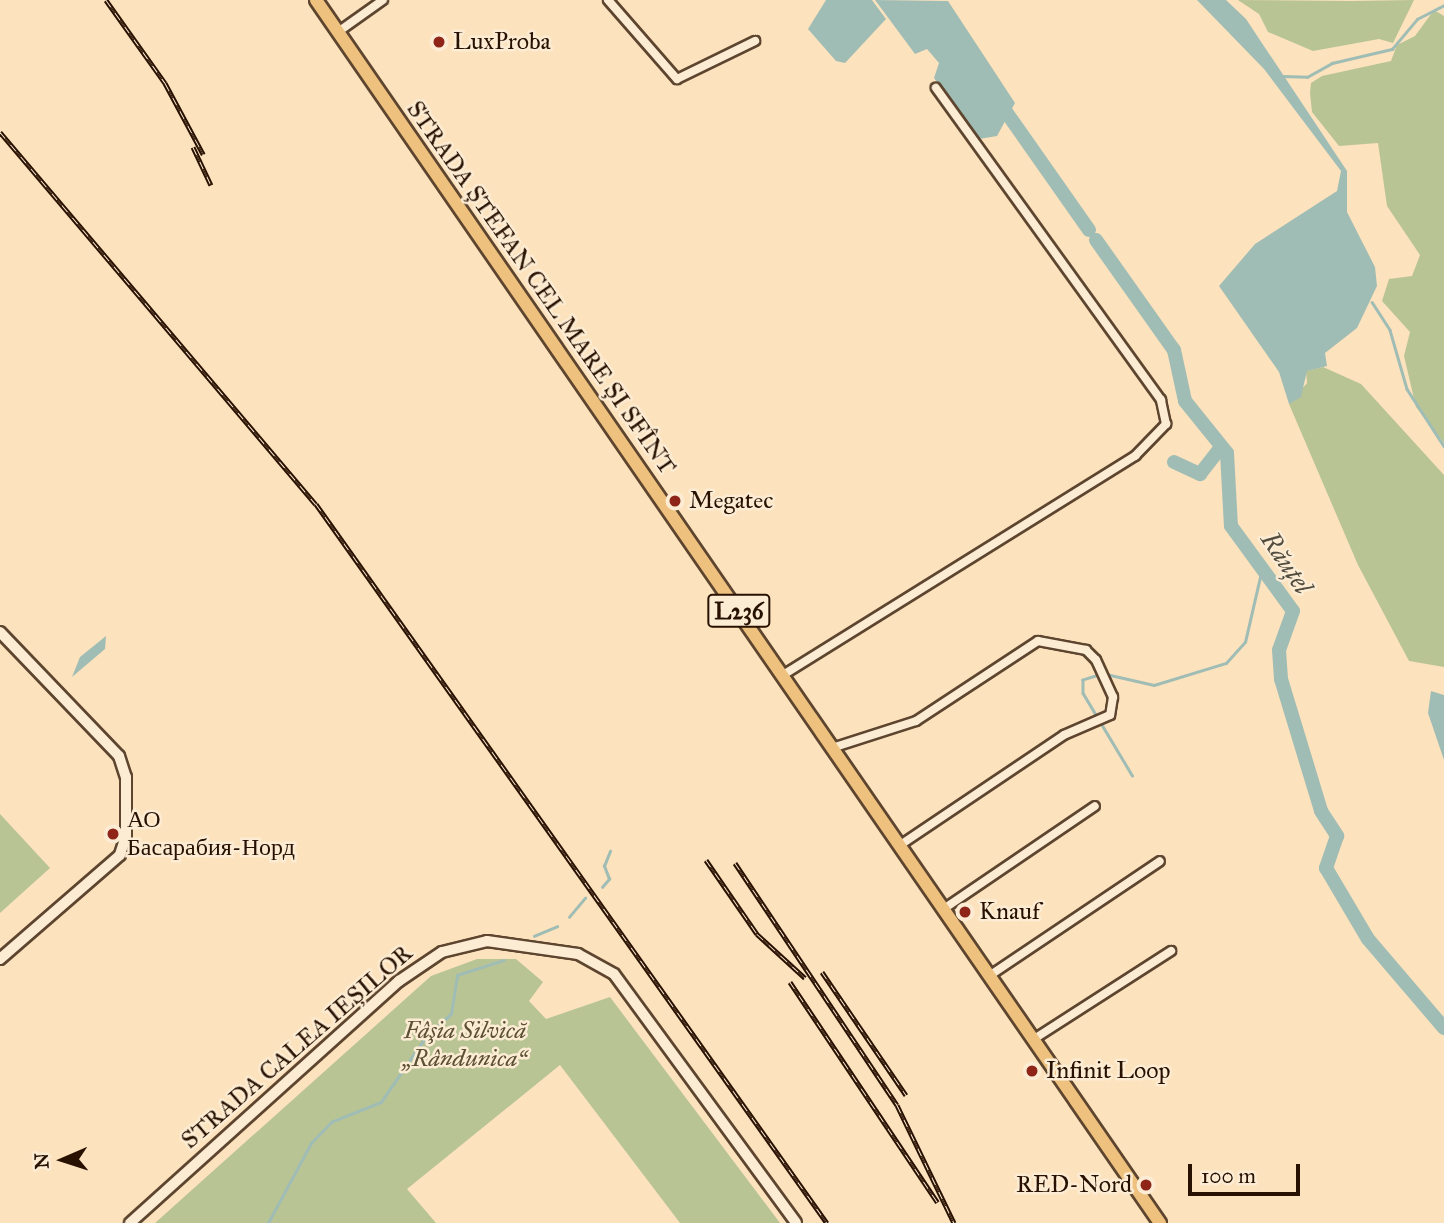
<!DOCTYPE html>
<html>
<head>
<meta charset="utf-8">
<style>
  body { margin:0 }
  #map { position:relative; width:1444px; height:1223px; overflow:hidden; background:#fce2bd; font-family:"IM FELL Great Primer",serif }
  div>[style] { position:absolute }
  .green>* { inset:0; background:#b9c495 }
  .water>* { inset:0; background:#a0bdb5 }
  .stream>* { height:2.5px; margin:-1.25px; padding:0 1.25px; transform-origin:1.25px; border-radius:1.25px; background:#a0bdb5 }
  .river>* { height:14px; margin:-7px; padding:0 7px; transform-origin:7px; border-radius:7px; background:#a0bdb5 }
  .roads { filter:drop-shadow(2px 0 #5d452f) drop-shadow(-2px 0 #5d452f) drop-shadow(0 2px #5d452f) drop-shadow(0 -2px #5d452f) }
  .minor>* { height:8px; margin:-4px; padding:0 4px; transform-origin:4px; border-radius:4px; background:#fdecd4 }
  .tertiary>* { height:10px; margin:-5px; padding:0 5px; transform-origin:5px; border-radius:5px; background:#fdecd4 }
  .primary>* { height:12px; margin:-6px; padding:0 6px; transform-origin:6px; border-radius:6px; background:#eec17e }
  .rail>* { height:5px; margin-top:-2.5px; transform-origin:0; background:repeating-linear-gradient(90deg,#fdecd4 0 8px,#281100 0 16px); box-sizing:border-box; border-block:2px solid #281100 }
  .dots>* { width:19px; height:19px; translate:-50% -50%; box-sizing:border-box; border:4px solid #fdecd4; border-radius:50% }
  span { translate:-50% -50%; white-space:nowrap; text-align:center; line-height:1.15; -webkit-text-stroke:5px #fdecd4; paint-order:stroke }
  .shield-label span { padding:2px 5px; background:#fdecd4; border:2px solid; border-radius:5px; -webkit-text-stroke-width:0 }
  .shield-label { font-size:23px; color:#281100; font-weight:700 }
  .poi-label { font-size:24px; color:#281100 }
  .left { translate:0 -50%; text-align:left }
  .right { translate:-100% -50%; text-align:right }
  .street-label { font-size:24px; color:#281100 }
  .park-label { font-size:24px; color:#5b5034; font-style:italic }
  .water-label { font-size:26px; color:#524d3f; font-style:italic }
  .north { position:absolute; left:28px; top:1125px; width:70px; height:70px; -webkit-text-stroke:5px #fdecd4; paint-order:stroke; rotate:267deg; font-size:19px; font-weight:700; line-height:28px; text-align:center; color:#281100 }
  .north::after { content:''; display:block; margin:auto; width:24px; height:32px; background:#281100; clip-path:polygon(50% 0,100% 100%,50% 72%,0 100%) }
  .scale { position:absolute; left:1188px; top:1164px; width:112px; height:32px; box-sizing:border-box; border:4px solid #281100; border-top:0; padding-left:9px; font-size:21px; line-height:24px; white-space:nowrap; color:#281100; -webkit-text-stroke:5px #fdecd4; paint-order:stroke }
</style>
</head>
<body>
<div id="map">
  <div class="green">
    <div style="clip-path:polygon(1238px 0,1352px 1px,1414px 0,1393px 43px,1379px 39px,1313px 51px,1268px 32px,1259px 14px)"></div>
    <div style="clip-path:polygon(1434px 10px,1444px 16px,1444px 443px,1416px 407px,1404px 356px,1410px 332px,1382px 301px,1389px 279px,1412px 276px,1420px 255px,1387px 206px,1378px 143px,1339px 146px,1312px 112px,1310px 93px,1311px 83px,1322px 76px,1391px 61px,1397px 45px,1415px 36px)"></div>
    <div style="clip-path:polygon(1323px 367px,1361px 384px,1444px 475px,1444px 667px,1409px 661px,1358px 565px,1289px 404px,1307px 383px,1306px 371px)"></div>
    <div style="clip-path:polygon(0 814px,50px 868px,0 913px)"></div>
    <div style="clip-path:polygon(477px 959px,516px 959px,543px 982px,529px 1001px,546px 1019px,610px 997px,780px 1223px,680px 1223px,560px 1065px,407px 1189px,436px 1223px,155px 1223px,431px 976px)"></div>
  </div>
  <div class="water">
    <div style="clip-path:polygon(826px 0,872px 0,886px 19px,845px 63px,836px 61px,808px 29px)"></div>
    <div style="clip-path:polygon(875px 0,948px 1px,1015px 103px,997px 136px,979px 139px,934px 78px,939px 63px,927px 49px,915px 54px)"></div>
    <div style="clip-path:polygon(1197px 0,1226px 0,1246px 19px,1347px 171px,1347px 212px,1375px 267px,1377px 286px,1357px 328px,1325px 353px,1327px 366px,1307px 371px,1301px 397px,1289px 404px,1279px 372px,1219px 286px,1255px 244px,1337px 191px,1341px 171px,1264px 69px)"></div>
    <div style="clip-path:polygon(106px 636px,105px 649px,72px 677px,80px 657px)"></div>
    <div style="clip-path:polygon(1431px 691px,1444px 695px,1444px 760px,1428px 713px)"></div>
  </div>
  <div class="stream">
    <div style="left:1283px;top:76px;width:24px;rotate:2deg"></div>
    <div style="left:1307px;top:77px;width:29px;rotate:-29deg"></div>
    <div style="left:1332px;top:63px;width:62px;rotate:-13.1deg"></div>
    <div style="left:1392px;top:49px;width:39px;rotate:-50deg"></div>
    <div style="left:1417px;top:19px;width:30px;rotate:-27deg"></div>
    <div style="left:1372px;top:302px;width:33px;rotate:57deg"></div>
    <div style="left:1390px;top:330px;width:61px;rotate:73.9deg"></div>
    <div style="left:1407px;top:389px;width:68px;rotate:57deg"></div>
    <div style="left:1106px;top:674px;width:49px;rotate:12.9deg"></div>
    <div style="left:1154px;top:685px;width:75px;rotate:-17deg"></div>
    <div style="left:1226px;top:663px;width:28px;rotate:-48deg"></div>
    <div style="left:1245px;top:642px;width:80px;rotate:-77deg"></div>
    <div style="left:1099px;top:675px;width:17px;rotate:163deg"></div>
    <div style="left:1083px;top:680px;width:13px;rotate:90deg"></div>
    <div style="left:1083px;top:693px;width:96px;rotate:59.1deg"></div>
    <div style="left:602px;top:887px;width:11px;rotate:-49deg"></div>
    <div style="left:609px;top:879px;width:14px;rotate:-111deg"></div>
    <div style="left:604px;top:866px;width:16px;rotate:-68deg"></div>
    <div style="left:569px;top:917px;width:25px;rotate:-50deg"></div>
    <div style="left:534px;top:936px;width:25px;rotate:-23deg"></div>
    <div style="left:268px;top:1223px;width:91px;rotate:-61.7deg"></div>
    <div style="left:311px;top:1143px;width:29px;rotate:-46deg"></div>
    <div style="left:331px;top:1122px;width:54px;rotate:-21.8deg"></div>
    <div style="left:381px;top:1102px;width:78px;rotate:-55.5deg"></div>
    <div style="left:425px;top:1038px;width:35px;rotate:-43deg"></div>
    <div style="left:451px;top:1014px;width:39px;rotate:-81deg"></div>
    <div style="left:457px;top:975px;width:49px;rotate:-17.7deg"></div>
  </div>
  <div class="river">
    <div style="left:997px;top:99px;width:160px;rotate:54.9deg"></div>
    <div style="left:1096px;top:240px;width:135px;rotate:54.7deg"></div>
    <div style="left:1174px;top:350px;width:52px;rotate:77.8deg"></div>
    <div style="left:1185px;top:401px;width:67px;rotate:51.1deg"></div>
    <div style="left:1227px;top:453px;width:73px;rotate:86.9deg"></div>
    <div style="left:1231px;top:526px;width:105px;rotate:53.9deg"></div>
    <div style="left:1293px;top:611px;width:41px;rotate:109.7deg"></div>
    <div style="left:1279px;top:650px;width:29px;rotate:86deg"></div>
    <div style="left:1281px;top:679px;width:138px;rotate:73.1deg"></div>
    <div style="left:1321px;top:811px;width:30px;rotate:57deg"></div>
    <div style="left:1337px;top:836px;width:34px;rotate:109deg"></div>
    <div style="left:1326px;top:868px;width:82px;rotate:59.4deg"></div>
    <div style="left:1368px;top:939px;width:117px;rotate:49.5deg"></div>
    <div style="left:1174px;top:462px;width:29px;rotate:25deg"></div>
    <div style="left:1200px;top:474px;width:34px;rotate:-52deg"></div>
  </div>
  <div class="roads">
    <div class="minor">
      <div style="left:608px;top:0;width:105px;rotate:48.9deg"></div>
      <div style="left:677px;top:79px;width:87px;rotate:-26deg"></div>
      <div style="left:338px;top:32px;width:55px;rotate:-35.4deg"></div>
      <div style="left:783px;top:675px;width:415px;rotate:-31.9deg"></div>
      <div style="left:1135px;top:456px;width:45px;rotate:-45.9deg"></div>
      <div style="left:1166px;top:424px;width:25px;rotate:-102deg"></div>
      <div style="left:1161px;top:400px;width:385px;rotate:-125.8deg"></div>
      <div style="left:835px;top:747px;width:85px;rotate:-17.8deg"></div>
      <div style="left:916px;top:721px;width:146px;rotate:-33.3deg"></div>
      <div style="left:1038px;top:641px;width:49px;rotate:10.6deg"></div>
      <div style="left:1086px;top:650px;width:14px;rotate:45deg"></div>
      <div style="left:1096px;top:660px;width:41px;rotate:65.3deg"></div>
      <div style="left:1113px;top:697px;width:18px;rotate:99deg"></div>
      <div style="left:1110px;top:715px;width:50px;rotate:156.5deg"></div>
      <div style="left:1064px;top:735px;width:195px;rotate:146.1deg"></div>
      <div style="left:945px;top:908px;width:181px;rotate:-34.2deg"></div>
      <div style="left:992px;top:974px;width:202px;rotate:-33.9deg"></div>
      <div style="left:1034px;top:1039px;width:163px;rotate:-32.7deg"></div>
    </div>
    <div class="tertiary">
      <div style="left:0;top:632px;width:172px;rotate:46.2deg"></div>
      <div style="left:119px;top:756px;width:22px;rotate:72deg"></div>
      <div style="left:126px;top:777px;width:59px;rotate:90deg"></div>
      <div style="left:126px;top:836px;width:20px;rotate:108deg"></div>
      <div style="left:120px;top:855px;width:159px;rotate:139.1deg"></div>
      <div style="left:130px;top:1223px;width:362px;rotate:-42deg"></div>
      <div style="left:399px;top:981px;width:52px;rotate:-34deg"></div>
      <div style="left:442px;top:952px;width:46px;rotate:-13.7deg"></div>
      <div style="left:487px;top:941px;width:92px;rotate:8.1deg"></div>
      <div style="left:578px;top:954px;width:41px;rotate:29.1deg"></div>
      <div style="left:614px;top:974px;width:308px;rotate:53.8deg"></div>
    </div>
    <div class="primary">
      <div style="left:316px;top:0;width:1486px;rotate:55.39deg"></div>
    </div>
  </div>
  <div class="rail">
    <div style="left:106px;top:0;width:102px;rotate:54.6deg"></div>
    <div style="left:165px;top:83px;width:81px;rotate:61.8deg"></div>
    <div style="left:0;top:132px;width:488px;rotate:49.7deg"></div>
    <div style="left:316px;top:504px;width:882px;rotate:54.6deg"></div>
    <div style="left:193px;top:147px;width:42px;rotate:64.7deg"></div>
    <div style="left:706px;top:860px;width:90px;rotate:55.4deg"></div>
    <div style="left:757px;top:934px;width:65px;rotate:42.5deg"></div>
    <div style="left:735px;top:863px;width:291px;rotate:56.2deg"></div>
    <div style="left:897px;top:1105px;width:131px;rotate:64.2deg"></div>
    <div style="left:822px;top:972px;width:149px;rotate:55.7deg"></div>
    <div style="left:790px;top:982px;width:265px;rotate:56.2deg"></div>
  </div>
  <div class="dots">
    <div style="left:439px;top:42px;background:#8f2418"></div>
    <div style="left:675px;top:501px;background:#8f2418"></div>
    <div style="left:113px;top:834px;background:#8f2418"></div>
    <div style="left:965px;top:912px;background:#8f2418"></div>
    <div style="left:1032px;top:1071px;background:#8f2418"></div>
    <div style="left:1146px;top:1185px;background:#8f2418"></div>
  </div>
  <div class="shield-label">
    <span style="left:739px;top:611px">L236</span>
  </div>
  <div class="poi-label">
    <span class="left" style="left:453px;top:42px">LuxProba</span>
    <span class="left" style="left:689px;top:501px">Megatec</span>
    <span class="left" style="left:127px;top:834px">АО<br>Басарабия-Норд</span>
    <span class="left" style="left:979px;top:912px">Knauf</span>
    <span class="left" style="left:1046px;top:1071px">Infinit Loop</span>
    <span class="right" style="left:1132px;top:1185px">RED-Nord</span>
  </div>
  <div class="street-label">
    <span style="left:541px;top:288px;rotate:55deg">STRADA ȘTEFAN CEL MARE ȘI SFÎNT</span>
    <span style="left:297px;top:1047px;rotate:-41deg">STRADA CALEA IEȘILOR</span>
  </div>
  <div class="park-label">
    <span style="left:465px;top:1045px">Fâşia Silvică<br>„Rândunica“</span>
  </div>
  <div class="water-label">
    <span style="left:1286px;top:563px;rotate:56deg">Răuțel</span>
  </div>
  <div class="north">N</div>
  <div class="scale">100 m</div>
</div>
</body>
</html>
